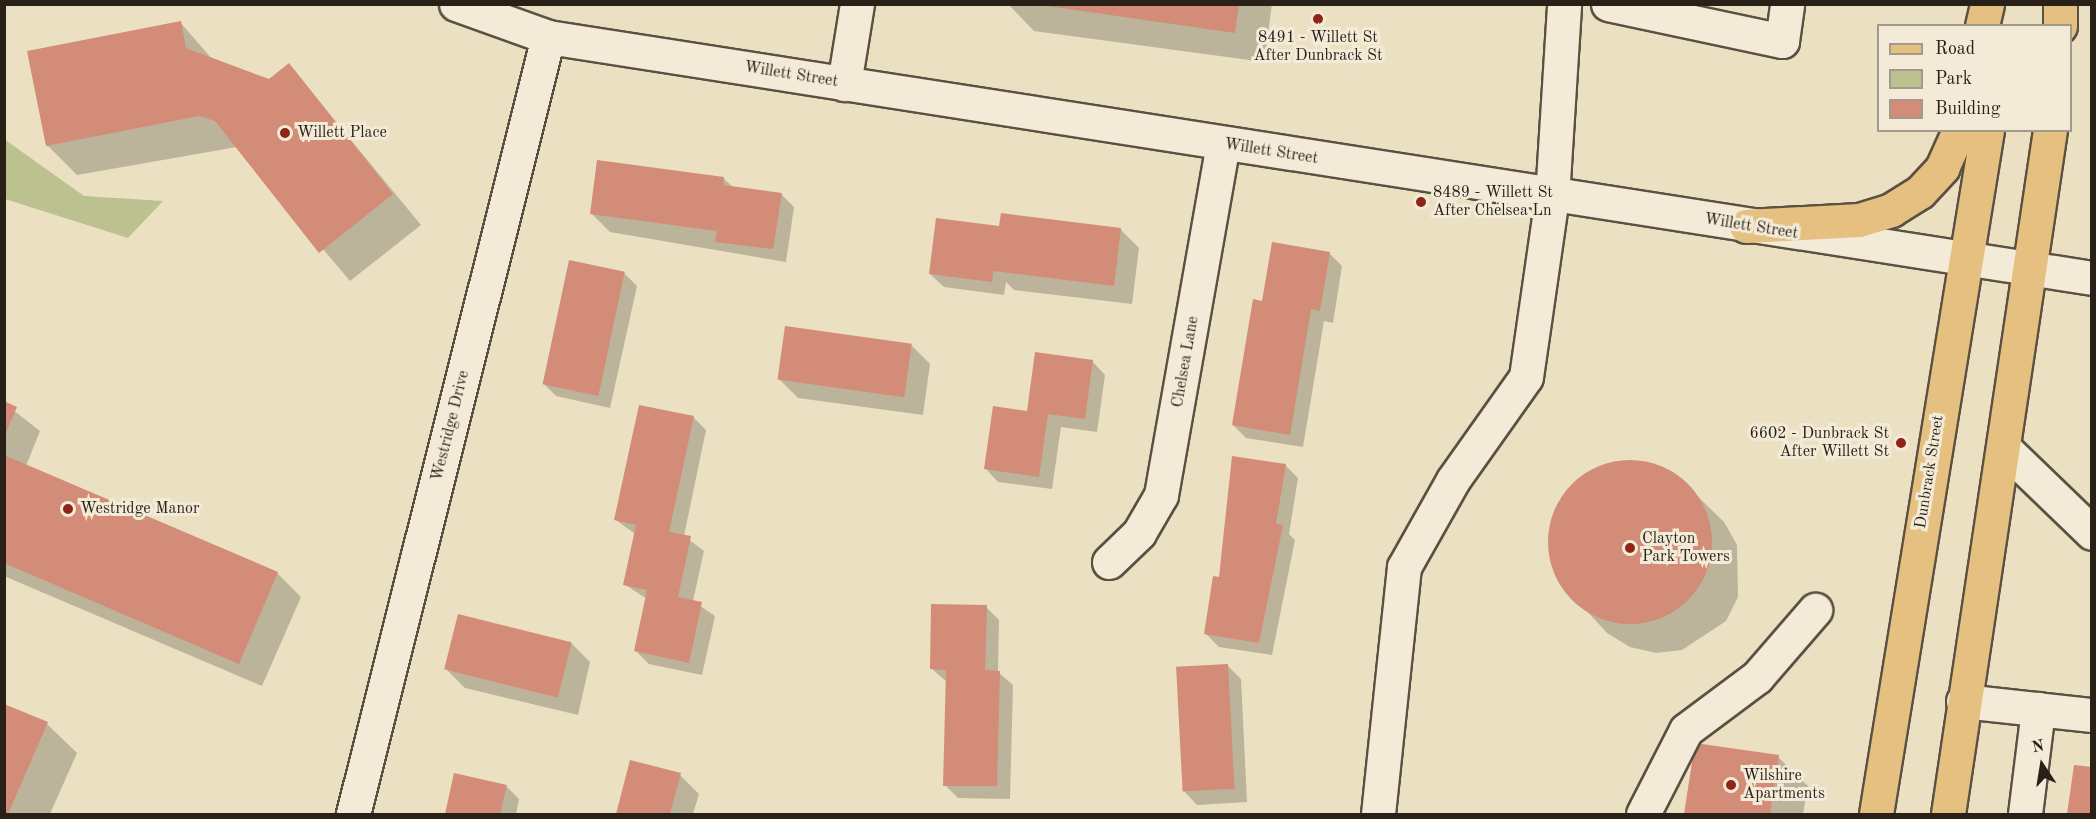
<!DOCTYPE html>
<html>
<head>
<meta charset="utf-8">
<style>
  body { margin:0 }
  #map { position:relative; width:2096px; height:819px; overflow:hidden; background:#ece0c2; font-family:"Old Standard TT",serif }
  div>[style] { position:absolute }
  .green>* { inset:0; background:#bcc190 }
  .shadow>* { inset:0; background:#0003 }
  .building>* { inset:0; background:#d38c77; transform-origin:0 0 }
  .round { border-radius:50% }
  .roads { filter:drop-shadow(2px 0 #5a5142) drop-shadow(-2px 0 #5a5142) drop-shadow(0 2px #5a5142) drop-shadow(0 -2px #5a5142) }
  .minor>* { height:33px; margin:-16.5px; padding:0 16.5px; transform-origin:16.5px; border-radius:16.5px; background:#f3ebd7 }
  .major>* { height:33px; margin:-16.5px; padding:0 16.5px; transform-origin:16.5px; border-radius:16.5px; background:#e6c081 }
  .dots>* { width:16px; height:16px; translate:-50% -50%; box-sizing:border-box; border:3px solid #f3ebd7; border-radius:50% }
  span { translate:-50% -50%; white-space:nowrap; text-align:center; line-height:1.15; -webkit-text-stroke:6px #f3ebd7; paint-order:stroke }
  .poi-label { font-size:16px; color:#292117 }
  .left { translate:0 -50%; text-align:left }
  .right { translate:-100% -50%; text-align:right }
  .street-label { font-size:16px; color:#292117 }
  .frame { position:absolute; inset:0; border:6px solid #292117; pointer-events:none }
  .legend { position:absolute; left:1877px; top:24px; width:195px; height:108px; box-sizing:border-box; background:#f3ebd7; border:2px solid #a29a8a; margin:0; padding:8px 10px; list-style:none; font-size:18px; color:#292117 }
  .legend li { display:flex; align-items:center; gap:12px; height:30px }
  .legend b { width:30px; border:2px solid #a29a8a }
  .north { position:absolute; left:2012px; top:735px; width:60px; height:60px; -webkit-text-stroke:4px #f3ebd7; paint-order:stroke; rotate:348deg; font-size:16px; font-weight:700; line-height:24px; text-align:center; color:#292117 }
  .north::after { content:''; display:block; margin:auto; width:21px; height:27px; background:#292117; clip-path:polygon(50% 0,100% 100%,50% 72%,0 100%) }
</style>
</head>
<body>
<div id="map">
  <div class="green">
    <div style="clip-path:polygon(4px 139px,84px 196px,163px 201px,128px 238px,5px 199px)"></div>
  </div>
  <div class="shadow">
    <div style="clip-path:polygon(1008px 4px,1272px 4px,1264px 62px,1034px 31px)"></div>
    <div style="clip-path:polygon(180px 22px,212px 59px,269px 81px,289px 65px,421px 225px,350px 281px,237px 147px,77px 175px,47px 145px)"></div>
    <div style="clip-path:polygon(723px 178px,733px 187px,781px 194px,794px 207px,786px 262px,610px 232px,591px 213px)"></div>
    <div style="clip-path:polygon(998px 228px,1120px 229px,1139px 248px,1132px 304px,1014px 290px,1006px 282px,1004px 295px,944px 287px,930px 274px)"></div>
    <div style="clip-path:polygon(1329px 253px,1342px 266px,1333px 323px,1324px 321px,1303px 447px,1246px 438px,1233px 425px,1263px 303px)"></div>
    <div style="clip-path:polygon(624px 273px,637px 286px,610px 408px,556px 396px,543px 383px)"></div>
    <div style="clip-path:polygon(911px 345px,930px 364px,923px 415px,798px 398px,779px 379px)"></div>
    <div style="clip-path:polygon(1092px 361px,1105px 375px,1097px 432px,1061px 427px,1052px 489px,998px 482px,985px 468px,1028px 412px)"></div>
    <div style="clip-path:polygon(4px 403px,40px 431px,26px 466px,277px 573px,301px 597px,262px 686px,4px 576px)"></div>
    <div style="clip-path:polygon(693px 417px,706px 430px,684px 536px,704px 551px,693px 601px,715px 616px,702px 675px,649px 664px,636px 651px,647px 599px,624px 584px,635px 534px,616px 520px)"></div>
    <div style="clip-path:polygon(1624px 461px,1650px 463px,1674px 473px,1724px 522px,1737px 545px,1738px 597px,1726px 621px,1682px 650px,1656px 653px,1630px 647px,1607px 633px,1559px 581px,1550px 556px,1550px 529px,1558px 503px,1575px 482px,1598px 468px)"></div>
    <div style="clip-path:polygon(1285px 465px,1298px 478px,1289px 534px,1295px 540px,1272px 655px,1219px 647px,1206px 634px,1221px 578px)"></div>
    <div style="clip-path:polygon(986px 607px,999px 620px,998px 672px,1013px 685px,1010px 799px,958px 798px,945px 785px,947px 682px,932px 669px)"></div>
    <div style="clip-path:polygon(571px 643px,590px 662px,578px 715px,465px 688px,446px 669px)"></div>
    <div style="clip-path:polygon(1228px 666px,1241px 679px,1247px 802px,1197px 805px,1184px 791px)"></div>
    <div style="clip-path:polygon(4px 706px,47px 724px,77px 753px,50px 814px,4px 814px)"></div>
    <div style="clip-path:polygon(1696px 745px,1778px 757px,1808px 786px,1803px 814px,1685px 814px)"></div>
    <div style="clip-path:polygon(631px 762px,680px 775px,699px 794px,693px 814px,618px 814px)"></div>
    <div style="clip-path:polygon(455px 775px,506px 786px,519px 799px,516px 814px,446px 814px)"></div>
  </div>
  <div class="building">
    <div style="clip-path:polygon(1034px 4px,1239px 4px,1235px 33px)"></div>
    <div style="clip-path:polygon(181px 21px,186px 48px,269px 79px,289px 63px,393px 194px,319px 253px,215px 121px,199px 116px,46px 146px,27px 51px)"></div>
    <div style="clip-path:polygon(597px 160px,724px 177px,723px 185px,782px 193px,773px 249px,715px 242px,717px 231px,590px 214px)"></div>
    <div style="clip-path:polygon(1001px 213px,1121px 228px,1114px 286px,993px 271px,992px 282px,929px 274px,936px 218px,999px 226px)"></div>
    <div style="clip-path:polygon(1272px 242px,1330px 252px,1320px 311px,1311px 309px,1290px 435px,1232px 425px,1253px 299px,1262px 301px)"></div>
    <div style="left:569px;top:260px;width:57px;height:127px;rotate:12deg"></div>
    <div style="left:785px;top:326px;width:128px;height:54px;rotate:8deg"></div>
    <div style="clip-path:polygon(1035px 352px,1093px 360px,1085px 419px,1048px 414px,1039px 477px,984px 469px,993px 406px,1027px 411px)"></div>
    <div style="clip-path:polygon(4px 401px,17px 407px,4px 437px)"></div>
    <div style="clip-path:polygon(639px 405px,694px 416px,669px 532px,691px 536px,678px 597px,702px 602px,689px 663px,634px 651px,647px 590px,623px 585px,636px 525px,614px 520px)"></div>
    <div style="clip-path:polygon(4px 455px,278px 572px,239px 664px,4px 563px)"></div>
    <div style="clip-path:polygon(1232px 456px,1286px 464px,1276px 524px,1283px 525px,1259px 643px,1204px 634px,1213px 576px,1219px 577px)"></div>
    <div class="round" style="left:1548px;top:460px;width:164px;height:164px"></div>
    <div style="clip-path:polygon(931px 604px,987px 605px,985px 670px,1000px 671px,997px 786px,943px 786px,946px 670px,930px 669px)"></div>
    <div style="left:458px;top:614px;width:117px;height:57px;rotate:14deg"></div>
    <div style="left:1228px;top:664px;width:125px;height:52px;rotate:87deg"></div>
    <div style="clip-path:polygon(4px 704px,48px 722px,8px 814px,4px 814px)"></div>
    <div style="clip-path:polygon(1695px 743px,1779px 755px,1770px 814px,1684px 814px)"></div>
    <div style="clip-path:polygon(630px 760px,681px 773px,670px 814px,616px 814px)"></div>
    <div style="clip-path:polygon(2074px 765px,2092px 767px,2092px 814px,2067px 814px)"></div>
    <div style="clip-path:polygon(454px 773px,507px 785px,500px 814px,445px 814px)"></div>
  </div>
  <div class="roads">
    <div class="minor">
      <div style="left:456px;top:4px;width:98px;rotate:19.7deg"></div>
      <div style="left:548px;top:37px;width:1563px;rotate:8.87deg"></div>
      <div style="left:1608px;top:4px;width:178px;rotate:12deg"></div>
      <div style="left:1782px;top:41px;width:37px;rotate:-82deg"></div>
      <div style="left:844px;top:84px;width:81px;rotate:-80.8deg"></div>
      <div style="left:2004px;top:448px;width:122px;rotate:44deg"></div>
      <div style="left:1109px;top:562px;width:42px;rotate:-44deg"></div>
      <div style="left:1139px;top:533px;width:44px;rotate:-59.9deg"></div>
      <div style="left:1161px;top:495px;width:356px;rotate:-80deg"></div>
      <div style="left:1963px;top:701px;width:130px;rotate:6.2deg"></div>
      <div style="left:353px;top:814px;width:801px;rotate:-75.91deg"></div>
      <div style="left:1378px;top:814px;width:248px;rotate:-84deg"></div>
      <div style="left:1404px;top:567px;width:100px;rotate:-60.6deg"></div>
      <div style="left:1453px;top:480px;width:126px;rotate:-54.7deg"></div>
      <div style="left:1526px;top:377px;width:182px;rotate:-81.8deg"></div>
      <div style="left:1552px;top:197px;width:193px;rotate:-86.4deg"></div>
      <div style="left:1643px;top:814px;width:94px;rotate:-62.9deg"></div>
      <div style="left:1686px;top:730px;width:89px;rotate:-36.7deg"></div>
      <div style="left:1757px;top:677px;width:89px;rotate:-49.1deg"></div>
      <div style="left:2025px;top:814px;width:106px;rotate:-82.9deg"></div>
    </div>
    <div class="major">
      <div style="left:2060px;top:4px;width:22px;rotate:90deg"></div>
      <div style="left:1982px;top:26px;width:23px;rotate:-77deg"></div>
      <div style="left:1746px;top:226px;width:113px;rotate:-3deg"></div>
      <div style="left:1859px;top:220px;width:34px;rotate:-17deg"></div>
      <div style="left:1891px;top:210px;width:34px;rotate:-32deg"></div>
      <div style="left:1920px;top:192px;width:33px;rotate:-47deg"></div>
      <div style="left:1942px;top:168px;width:42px;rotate:-65.9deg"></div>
      <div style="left:1876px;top:814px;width:693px;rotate:-80.78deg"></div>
      <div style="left:1948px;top:814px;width:692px;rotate:-81.52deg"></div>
    </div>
  </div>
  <div class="dots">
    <div style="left:1318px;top:19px;background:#8f2418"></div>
    <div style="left:285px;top:133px;background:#8f2418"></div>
    <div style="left:1421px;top:202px;background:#8f2418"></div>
    <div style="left:1901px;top:443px;background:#8f2418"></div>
    <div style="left:68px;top:509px;background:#8f2418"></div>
    <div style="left:1630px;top:548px;background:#8f2418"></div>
    <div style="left:1731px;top:785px;background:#8f2418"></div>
  </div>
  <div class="poi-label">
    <span style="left:1318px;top:47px">8491 - Willett St<br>After Dunbrack St</span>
    <span class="left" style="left:297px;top:133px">Willett Place</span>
    <span class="left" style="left:1433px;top:202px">8489 - Willett St<br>After Chelsea Ln</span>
    <span class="right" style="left:1889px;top:443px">6602 - Dunbrack St<br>After Willett St</span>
    <span class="left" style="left:80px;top:509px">Westridge Manor</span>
    <span class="left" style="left:1642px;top:548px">Clayton<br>Park Towers</span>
    <span class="left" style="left:1743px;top:785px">Wilshire<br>Apartments</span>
  </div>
  <div class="street-label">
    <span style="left:791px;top:75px;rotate:9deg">Willett Street</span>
    <span style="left:1271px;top:152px;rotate:9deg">Willett Street</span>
    <span style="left:1751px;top:227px;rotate:9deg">Willett Street</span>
    <span style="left:1186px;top:362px;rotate:-80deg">Chelsea Lane</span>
    <span style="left:451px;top:426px;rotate:-76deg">Westridge Drive</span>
    <span style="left:1930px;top:472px;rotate:-81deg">Dunbrack Street</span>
  </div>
  <div class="frame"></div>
  <ul class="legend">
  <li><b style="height:8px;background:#e6c081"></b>Road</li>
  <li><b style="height:16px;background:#bcc190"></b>Park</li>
  <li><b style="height:16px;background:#d38c77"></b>Building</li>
  </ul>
  <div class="north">N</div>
</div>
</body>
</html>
